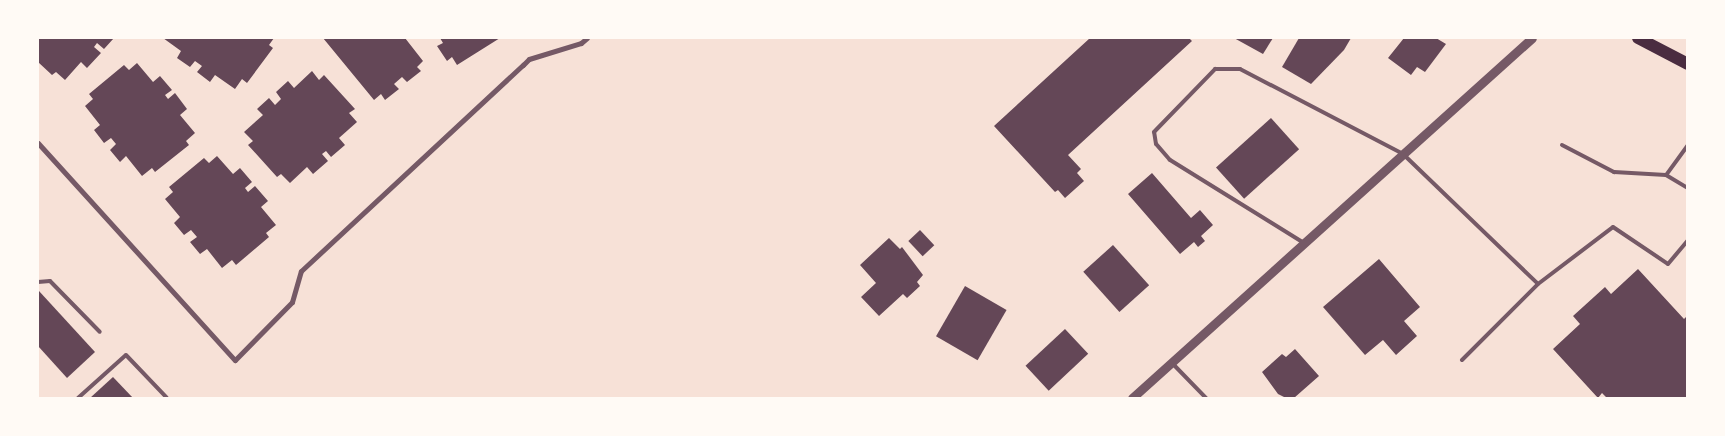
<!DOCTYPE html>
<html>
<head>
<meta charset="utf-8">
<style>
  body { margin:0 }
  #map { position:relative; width:1725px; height:436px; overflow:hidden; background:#f7e1d7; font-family:Mulish,sans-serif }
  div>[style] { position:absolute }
  .building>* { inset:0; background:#644757; transform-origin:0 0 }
  .service>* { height:4px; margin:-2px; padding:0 2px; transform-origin:2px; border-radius:2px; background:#755966 }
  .minor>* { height:5px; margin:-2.5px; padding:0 2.5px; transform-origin:2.5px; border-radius:2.5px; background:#755966 }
  .tertiary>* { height:9px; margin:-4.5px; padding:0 4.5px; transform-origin:4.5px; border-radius:4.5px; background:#755966 }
  .primary>* { height:12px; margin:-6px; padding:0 6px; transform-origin:6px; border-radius:6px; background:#4a2c40 }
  span { translate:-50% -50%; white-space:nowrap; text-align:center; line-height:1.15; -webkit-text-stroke:4.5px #fffaf5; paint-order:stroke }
  .frame { position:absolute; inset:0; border:39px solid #fffaf5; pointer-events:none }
</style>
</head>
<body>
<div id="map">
  <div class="building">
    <div style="clip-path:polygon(38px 38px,114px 38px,104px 49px,97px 43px,94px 47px,101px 53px,87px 68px,81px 62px,65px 80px,56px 72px,52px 75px,38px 62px)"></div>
    <div style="clip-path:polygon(163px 38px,274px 38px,269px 45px,273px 48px,247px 83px,242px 79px,235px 89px,215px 75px,210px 82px,197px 72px,202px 66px,195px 61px,190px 67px,177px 58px,181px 51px)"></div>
    <div style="clip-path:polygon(323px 38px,405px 38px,423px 61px,417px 67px,421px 71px,407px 82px,402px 77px,394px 84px,399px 89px,385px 100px,381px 94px,374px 100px)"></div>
    <div style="clip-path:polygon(440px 38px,500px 38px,457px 65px,452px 57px,447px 61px,437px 46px,443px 43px)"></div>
    <div style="clip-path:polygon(1090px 38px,1189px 38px,1192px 41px,1068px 155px,1081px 169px,1077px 173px,1084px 181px,1065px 198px,1058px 190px,1055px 192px,994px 126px)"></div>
    <div style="clip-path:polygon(1234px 38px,1273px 38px,1263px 54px)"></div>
    <div style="clip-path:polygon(1299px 38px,1351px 38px,1344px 50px,1311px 84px,1282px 67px)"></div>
    <div style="clip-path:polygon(1404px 38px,1436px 38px,1446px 44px,1425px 72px,1417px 67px,1411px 75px,1388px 58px)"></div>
    <div style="clip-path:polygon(137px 63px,153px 82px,160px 76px,172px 90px,165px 95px,168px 99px,175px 93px,187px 109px,180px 115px,195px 133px,186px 141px,189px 145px,155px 172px,152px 168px,142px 176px,126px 156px,120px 162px,110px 150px,116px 144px,111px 138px,104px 143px,94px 130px,100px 125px,85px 106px,93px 99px,89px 94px,124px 65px,129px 70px)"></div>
    <div style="clip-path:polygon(312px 71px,319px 80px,324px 75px,355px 109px,349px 113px,357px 122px,339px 138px,345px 145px,331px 157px,326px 151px,322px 154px,328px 161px,313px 174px,307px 167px,290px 183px,281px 174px,277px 177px,248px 145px,253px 141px,244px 132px,263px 115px,257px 109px,269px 98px,275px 105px,281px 99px,276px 92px,288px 81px,294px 88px)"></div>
    <div style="left:1271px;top:118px;width:42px;height:74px;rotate:48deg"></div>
    <div style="clip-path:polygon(217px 156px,233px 174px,240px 168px,252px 182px,245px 188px,248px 192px,255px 186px,268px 201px,261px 207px,276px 225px,266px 233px,269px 237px,236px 265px,232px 260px,222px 268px,207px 249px,200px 254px,190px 242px,197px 237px,191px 230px,184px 235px,174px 223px,180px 217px,165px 199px,173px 192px,169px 187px,204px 158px,209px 163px)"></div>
    <div style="clip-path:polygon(1152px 173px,1191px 218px,1200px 210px,1213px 225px,1201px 236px,1205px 241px,1198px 247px,1194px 242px,1180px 254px,1128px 194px)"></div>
    <div style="left:920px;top:230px;width:21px;height:16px;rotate:47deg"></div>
    <div style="clip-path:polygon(889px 238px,900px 249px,902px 247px,923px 275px,917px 282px,920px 286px,907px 298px,903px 294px,879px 316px,861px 297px,876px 283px,860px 265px)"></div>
    <div style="left:1113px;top:245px;width:54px;height:40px;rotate:48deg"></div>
    <div style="clip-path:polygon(1379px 259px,1420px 307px,1404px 321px,1417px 336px,1396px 355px,1383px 340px,1365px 355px,1323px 307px)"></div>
    <div style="clip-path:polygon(1638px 269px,1684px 319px,1688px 315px,1688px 398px,1607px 398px,1602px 393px,1598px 398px,1553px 349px,1580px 324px,1573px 316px,1605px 287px,1611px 294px)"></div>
    <div style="left:965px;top:286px;width:48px;height:58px;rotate:30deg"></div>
    <div style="clip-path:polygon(39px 291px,95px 352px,67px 378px,38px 346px)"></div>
    <div style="left:1065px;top:329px;width:34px;height:54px;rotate:47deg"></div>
    <div style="clip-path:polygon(1295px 349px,1319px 376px,1294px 398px,1286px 398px,1278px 394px,1262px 372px,1282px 354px,1286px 357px)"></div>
    <div style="clip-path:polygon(113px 377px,133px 398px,90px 398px)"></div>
  </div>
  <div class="service">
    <div style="left:1562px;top:145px;width:59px;rotate:27.4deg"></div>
    <div style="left:1614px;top:172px;width:52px;rotate:3.3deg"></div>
    <div style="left:1688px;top:145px;width:37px;rotate:126deg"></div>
    <div style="left:1666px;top:175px;width:26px;rotate:31deg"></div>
    <div style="left:1304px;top:243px;width:158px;rotate:-148.2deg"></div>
    <div style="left:1170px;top:160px;width:21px;rotate:-131deg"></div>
    <div style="left:1156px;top:144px;width:12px;rotate:-99deg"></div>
    <div style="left:1154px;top:132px;width:88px;rotate:-45.9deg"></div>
    <div style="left:1215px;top:69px;width:25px"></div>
    <div style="left:1240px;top:69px;width:184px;rotate:27.5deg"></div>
    <div style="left:1403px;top:154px;width:187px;rotate:43.9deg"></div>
    <div style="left:1538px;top:284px;width:94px;rotate:-37.2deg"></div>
    <div style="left:1613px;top:227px;width:66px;rotate:33.9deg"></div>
    <div style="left:1668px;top:264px;width:31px;rotate:-50deg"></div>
    <div style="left:38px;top:282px;width:12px;rotate:-5deg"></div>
    <div style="left:50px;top:281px;width:71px;rotate:45.6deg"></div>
    <div style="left:1462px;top:360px;width:107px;rotate:-45deg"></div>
    <div style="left:1172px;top:363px;width:49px;rotate:45.8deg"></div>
    <div style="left:78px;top:398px;width:64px;rotate:-41.9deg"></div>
    <div style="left:126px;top:355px;width:59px;rotate:46.4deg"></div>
  </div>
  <div class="minor">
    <div style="left:38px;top:143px;width:293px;rotate:47.8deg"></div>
    <div style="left:235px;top:360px;width:81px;rotate:-45.5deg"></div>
    <div style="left:292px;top:302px;width:32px;rotate:-74deg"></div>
    <div style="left:301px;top:271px;width:303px;rotate:-42.9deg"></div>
    <div style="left:523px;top:65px;width:8px;rotate:-45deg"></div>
    <div style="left:529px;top:59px;width:54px;rotate:-17.1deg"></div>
    <div style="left:581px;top:43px;width:8px;rotate:-40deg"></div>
  </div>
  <div class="tertiary">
    <div style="left:1132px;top:398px;width:538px;rotate:-41.99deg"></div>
  </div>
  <div class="primary">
    <div style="left:1638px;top:38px;width:56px;rotate:27.5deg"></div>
  </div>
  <div class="frame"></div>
</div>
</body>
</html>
